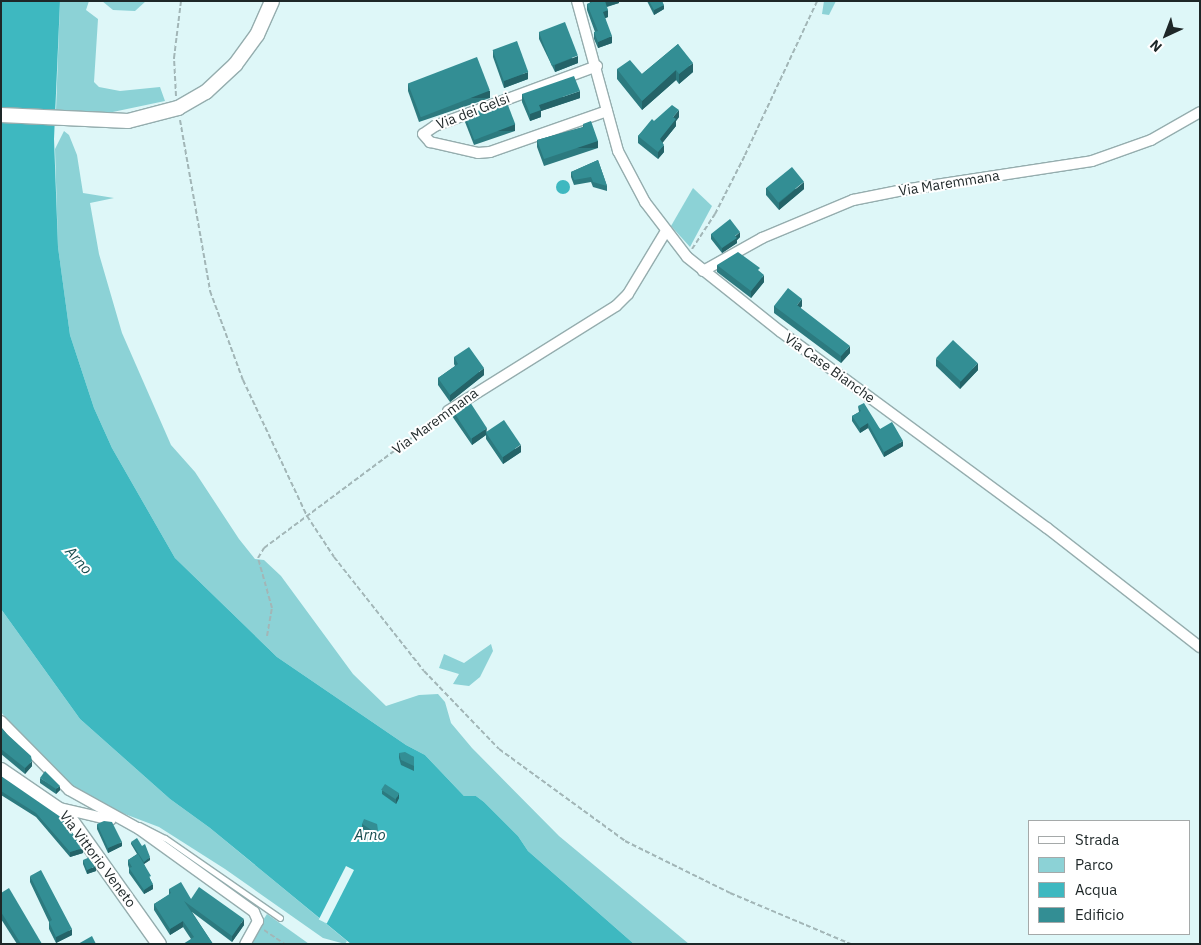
<!DOCTYPE html>
<html>
<head>
<meta charset="utf-8">
<style>
  body { margin:0 }
  #map { position:relative; width:1201px; height:945px; overflow:hidden; background:#def7f8; font-family:"IBM Plex Sans",sans-serif }
  div>[style] { position:absolute }
  .green>* { inset:0; background:#8cd2d6 }
  .water>* { inset:0; background:#3eb8c0 }
  .round { border-radius:50% }
  .pier>* { inset:0; background:#def7f8; transform-origin:0 0 }
  .path>* { height:2px; margin-top:-1px; transform-origin:0; background:repeating-linear-gradient(90deg,#a2b6b7 0 5px,transparent 0 7.5px) }
  .roads { filter:drop-shadow(1px 0 #95adae) drop-shadow(-1px 0 #95adae) drop-shadow(0 1px #95adae) drop-shadow(0 -1px #95adae) }
  .lane>* { height:5px; margin:-2.5px; padding:0 2.5px; transform-origin:2.5px; border-radius:2.5px; background:#fff }
  .street>* { height:10px; margin:-5px; padding:0 5px; transform-origin:5px; border-radius:5px; background:#fff }
  .secondary>* { height:14px; margin:-7px; padding:0 7px; transform-origin:7px; border-radius:7px; background:#fff }
  .wall>* { inset:0; background:#2c7a7f }
  .shaded-wall>* { inset:0; background:#246368; transform-origin:0 0 }
  .building>* { inset:0; background:#338e94; transform-origin:0 0 }
  span { translate:-50% -50%; white-space:nowrap; text-align:center; line-height:1.15; -webkit-text-stroke:4px #fff; paint-order:stroke }
  .street-label { font-size:14px; color:#1e2728 }
  .water-label { font-size:15px; color:#1a4e51; font-style:italic }
  .frame { position:absolute; inset:0; border:2px solid #1e2728; pointer-events:none }
  .legend { position:absolute; left:1028px; top:820px; width:162px; height:115px; box-sizing:border-box; background:#fff; border:1px solid #a5a9a9; margin:0; padding:6px 9px; list-style:none; font-size:15px; color:#1e2728 }
  .legend li { display:flex; align-items:center; gap:10px; height:25px }
  .legend b { width:25px; border:1px solid #a5a9a9 }
  .north { position:absolute; left:1141px; top:10px; width:50px; height:50px; -webkit-text-stroke:4px #fff; paint-order:stroke; rotate:223deg; font-size:14px; font-weight:700; line-height:20px; text-align:center; color:#1e2728 }
  .north::after { content:''; display:block; margin:auto; width:18px; height:22px; background:#1e2728; clip-path:polygon(50% 0,100% 100%,50% 72%,0 100%) }
</style>
</head>
<body>
<div id="map">
  <div class="green">
    <div style="clip-path:polygon(60px 1px,89px 1px,86px 10px,98px 19px,94px 82px,99px 87px,120px 91px,160px 87px,165px 101px,108px 113px,56px 110px)"></div>
    <div style="clip-path:polygon(102px 1px,146px 1px,135px 11px,113px 10px)"></div>
    <div style="clip-path:polygon(824px 1px,836px 1px,829px 15px,822px 14px)"></div>
    <div style="clip-path:polygon(64px 131px,69px 135px,77px 155px,83px 193px,114px 198px,90px 203px,99px 254px,122px 333px,171px 445px,195px 472px,239px 539px,255px 559px,264px 560px,281px 576px,353px 674px,386px 706px,419px 695px,438px 694px,445px 702px,451px 723px,472px 748px,559px 836px,689px 944px,634px 944px,528px 851px,518px 836px,484px 802px,476px 796px,464px 796px,425px 755px,406px 745px,277px 657px,175px 558px,112px 448px,94px 408px,70px 335px,58px 247px,55px 149px)"></div>
    <div style="clip-path:polygon(693px 188px,712px 206px,690px 247px,671px 226px)"></div>
    <div style="clip-path:polygon(1px 609px,80px 719px,170px 799px,210px 828px,347px 941px,345px 944px,323px 938px,225px 869px,159px 827px,101px 805px,69px 784px,29px 746px,1px 712px)"></div>
    <div style="clip-path:polygon(491px 644px,493px 651px,480px 677px,469px 686px,453px 684px,459px 674px,439px 668px,444px 654px,464px 663px)"></div>
    <div style="clip-path:polygon(267px 914px,305px 941px,309px 944px,248px 944px)"></div>
  </div>
  <div class="water">
    <div style="clip-path:polygon(1px 1px,60px 1px,54px 139px,58px 247px,70px 335px,94px 408px,112px 448px,175px 558px,277px 657px,406px 745px,425px 755px,464px 796px,476px 796px,484px 802px,518px 836px,528px 851px,634px 944px,351px 944px,210px 828px,170px 799px,80px 719px,1px 609px)"></div>
    <div class="round" style="left:556px;top:180px;width:14px;height:14px"></div>
  </div>
  <div class="pier">
    <div style="left:346px;top:866px;width:9px;height:60px;rotate:27deg"></div>
  </div>
  <div class="path">
    <div style="left:176px;top:96px;width:38px;rotate:-93deg"></div>
    <div style="left:174px;top:58px;width:57px;rotate:-83deg"></div>
    <div style="left:180px;top:120px;width:174px;rotate:80deg"></div>
    <div style="left:210px;top:291px;width:95px;rotate:69.7deg"></div>
    <div style="left:243px;top:380px;width:150px;rotate:64.8deg"></div>
    <div style="left:307px;top:516px;width:49px;rotate:56.6deg"></div>
    <div style="left:334px;top:557px;width:145px;rotate:51.7deg"></div>
    <div style="left:424px;top:671px;width:108px;rotate:46.1deg"></div>
    <div style="left:499px;top:749px;width:156px;rotate:36.1deg"></div>
    <div style="left:625px;top:841px;width:117px;rotate:26.3deg"></div>
    <div style="left:730px;top:893px;width:131px;rotate:22.9deg"></div>
    <div style="left:692px;top:249px;width:42px;rotate:-56.7deg"></div>
    <div style="left:715px;top:214px;width:66px;rotate:-63deg"></div>
    <div style="left:745px;top:155px;width:170px;rotate:-64.9deg"></div>
    <div style="left:267px;top:636px;width:28px;rotate:-80deg"></div>
    <div style="left:272px;top:608px;width:52px;rotate:-105.6deg"></div>
    <div style="left:258px;top:558px;width:12px;rotate:-59deg"></div>
    <div style="left:264px;top:548px;width:221px;rotate:-36.7deg"></div>
    <div style="left:264px;top:930px;width:25px;rotate:34deg"></div>
  </div>
  <div class="roads">
    <div class="lane">
      <div style="left:139px;top:825px;width:29px;rotate:27deg"></div>
      <div style="left:165px;top:838px;width:140px;rotate:34.8deg"></div>
    </div>
    <div class="street">
      <div style="left:577px;top:1px;width:156px;rotate:74.7deg"></div>
      <div style="left:618px;top:151px;width:58px;rotate:62.1deg"></div>
      <div style="left:645px;top:202px;width:69px;rotate:52.6deg"></div>
      <div style="left:687px;top:257px;width:120px;rotate:38.6deg"></div>
      <div style="left:781px;top:332px;width:330px;rotate:36.4deg"></div>
      <div style="left:1047px;top:528px;width:194px;rotate:37.9deg"></div>
      <div style="left:597px;top:66px;width:173px;rotate:159.7deg"></div>
      <div style="left:435px;top:126px;width:14px;rotate:146deg"></div>
      <div style="left:423px;top:134px;width:11px;rotate:49deg"></div>
      <div style="left:430px;top:142px;width:49px;rotate:12.9deg"></div>
      <div style="left:478px;top:153px;width:12px;rotate:-5deg"></div>
      <div style="left:490px;top:152px;width:124px;rotate:-19.3deg"></div>
      <div style="left:703px;top:271px;width:68px;rotate:-29.2deg"></div>
      <div style="left:762px;top:238px;width:99px;rotate:-22.7deg"></div>
      <div style="left:853px;top:200px;width:51px;rotate:-11.3deg"></div>
      <div style="left:903px;top:190px;width:191px;rotate:-8.7deg"></div>
      <div style="left:1092px;top:161px;width:63px;rotate:-19.6deg"></div>
      <div style="left:1151px;top:140px;width:56px;rotate:-29.7deg"></div>
      <div style="left:448px;top:411px;width:198px;rotate:-32deg"></div>
      <div style="left:616px;top:306px;width:17px;rotate:-45deg"></div>
      <div style="left:628px;top:294px;width:74px;rotate:-58.9deg"></div>
      <div style="left:1px;top:721px;width:97px;rotate:45.4deg"></div>
      <div style="left:69px;top:790px;width:80px;rotate:29.1deg"></div>
      <div style="left:139px;top:829px;width:142px;rotate:35.8deg"></div>
      <div style="left:254px;top:912px;width:10px;rotate:66deg"></div>
      <div style="left:258px;top:921px;width:26px;rotate:119deg"></div>
      <div style="left:60px;top:808px;width:52px;rotate:13.2deg"></div>
    </div>
    <div class="secondary">
      <div style="left:1px;top:115px;width:127px;rotate:2.7deg"></div>
      <div style="left:128px;top:121px;width:52px;rotate:-14.6deg"></div>
      <div style="left:178px;top:108px;width:32px;rotate:-30deg"></div>
      <div style="left:206px;top:92px;width:40px;rotate:-43deg"></div>
      <div style="left:235px;top:65px;width:37px;rotate:-54deg"></div>
      <div style="left:257px;top:35px;width:37px;rotate:-66deg"></div>
      <div style="left:1px;top:770px;width:81px;rotate:34.5deg"></div>
      <div style="left:68px;top:816px;width:157px;rotate:54.6deg"></div>
    </div>
  </div>
  <div class="wall">
    <div style="clip-path:polygon(589px 1px,619px 1px,619px 3px,607px 7px,608px 17px,605px 18px,612px 43px,598px 48px,594px 39px,594px 32px,595px 32px,587px 10px,587px 4px,590px 3px)"></div>
    <div style="clip-path:polygon(647px 1px,662px 1px,664px 9px,654px 15px)"></div>
    <div style="clip-path:polygon(539px 32px,578px 63px,555px 72px,539px 39px)"></div>
    <div style="clip-path:polygon(678px 44px,693px 72px,679px 84px,676px 80px,642px 110px,617px 79px,617px 69px,642px 74px)"></div>
    <div style="clip-path:polygon(493px 50px,528px 79px,504px 88px,493px 57px)"></div>
    <div style="clip-path:polygon(408px 84px,490px 98px,419px 122px,408px 91px)"></div>
    <div style="clip-path:polygon(522px 94px,580px 98px,541px 111px,541px 117px,530px 121px,522px 102px)"></div>
    <div style="clip-path:polygon(465px 115px,515px 131px,474px 145px,465px 122px)"></div>
    <div style="clip-path:polygon(679px 117px,676px 121px,676px 126px,662px 143px,664px 152px,658px 159px,638px 143px,638px 136px,654px 121px)"></div>
    <div style="clip-path:polygon(583px 124px,598px 148px,544px 166px,537px 147px,537px 140px,583px 127px)"></div>
    <div style="clip-path:polygon(598px 160px,607px 186px,607px 191px,593px 187px,591px 182px,574px 185px,571px 177px,571px 172px)"></div>
    <div style="clip-path:polygon(766px 188px,804px 189px,779px 210px,766px 195px)"></div>
    <div style="clip-path:polygon(711px 234px,740px 237px,737px 240px,737px 243px,722px 253px,711px 239px)"></div>
    <div style="clip-path:polygon(717px 265px,760px 272px,764px 282px,751px 298px,717px 272px)"></div>
    <div style="clip-path:polygon(774px 306px,802px 306px,800px 308px,850px 353px,841px 363px,774px 313px)"></div>
    <div style="clip-path:polygon(454px 357px,484px 375px,450px 402px,438px 385px,438px 378px,455px 366px,454px 364px)"></div>
    <div style="clip-path:polygon(936px 359px,978px 370px,960px 389px,936px 366px)"></div>
    <div style="clip-path:polygon(858px 406px,880px 429px,903px 446px,884px 457px,868px 428px,860px 433px,852px 421px,852px 416px,859px 412px)"></div>
    <div style="clip-path:polygon(452px 409px,487px 432px,521px 452px,503px 464px,486px 439px,486px 435px,472px 445px,452px 416px)"></div>
    <div style="clip-path:polygon(1px 727px,32px 766px,25px 774px,1px 754px)"></div>
    <div style="clip-path:polygon(399px 753px,414px 757px,414px 771px,401px 765px,399px 758px)"></div>
    <div style="clip-path:polygon(1px 776px,83px 853px,70px 857px,36px 817px,1px 795px)"></div>
    <div style="clip-path:polygon(40px 778px,60px 790px,56px 794px,40px 783px)"></div>
    <div style="clip-path:polygon(382px 790px,399px 798px,396px 804px,382px 794px)"></div>
    <div style="clip-path:polygon(97px 824px,122px 846px,108px 853px,97px 829px)"></div>
    <div style="clip-path:polygon(362px 824px,377px 824px,378px 838px,362px 829px)"></div>
    <div style="clip-path:polygon(131px 842px,150px 860px,144px 864px,151px 881px,153px 889px,144px 894px,129px 873px,129px 868px,128px 865px,128px 860px,137px 854px,131px 844px)"></div>
    <div style="clip-path:polygon(83px 860px,96px 871px,87px 874px,83px 864px)"></div>
    <div style="clip-path:polygon(30px 876px,72px 935px,56px 943px,49px 929px,49px 922px,30px 882px)"></div>
    <div style="clip-path:polygon(169px 889px,191px 899px,244px 925px,232px 942px,192px 912px,213px 944px,191px 939px,183px 927px,170px 935px,154px 910px,154px 904px,169px 895px)"></div>
    <div style="clip-path:polygon(1px 893px,42px 944px,17px 944px,1px 919px)"></div>
  </div>
  <div class="shaded-wall">
    <div style="clip-path:polygon(605px 1px,619px 1px,619px 3px,605px 7px)"></div>
    <div style="clip-path:polygon(664px 5px,664px 9px,654px 15px,654px 10px)"></div>
    <div style="clip-path:polygon(608px 10px,608px 17px,603px 19px,603px 12px)"></div>
    <div style="clip-path:polygon(612px 36px,612px 43px,598px 48px,598px 42px)"></div>
    <div style="clip-path:polygon(578px 56px,578px 63px,555px 72px,555px 65px)"></div>
    <div style="clip-path:polygon(693px 63px,693px 72px,679px 84px,679px 74px)"></div>
    <div style="clip-path:polygon(676px 70px,676px 80px,642px 110px,642px 101px)"></div>
    <div style="clip-path:polygon(528px 72px,528px 79px,504px 88px,504px 81px)"></div>
    <div style="left:490px;top:91px;width:7px;height:75px;rotate:90deg"></div>
    <div style="clip-path:polygon(580px 91px,580px 98px,541px 111px,541px 117px,530px 121px,530px 114px,539px 105px)"></div>
    <div style="clip-path:polygon(679px 110px,679px 117px,676px 121px,676px 126px,660px 146px,660px 139px,673px 117px)"></div>
    <div style="left:515px;top:124px;width:7px;height:43px;rotate:90deg"></div>
    <div style="left:598px;top:141px;width:7px;height:57px;rotate:90deg"></div>
    <div style="clip-path:polygon(664px 145px,664px 152px,658px 159px,658px 152px)"></div>
    <div style="clip-path:polygon(804px 182px,804px 189px,779px 210px,779px 203px)"></div>
    <div style="clip-path:polygon(740px 232px,740px 237px,737px 240px,737px 243px,722px 253px,722px 248px)"></div>
    <div style="clip-path:polygon(764px 275px,764px 282px,751px 298px,751px 291px)"></div>
    <div style="clip-path:polygon(802px 299px,802px 306px,797px 312px,797px 305px)"></div>
    <div style="clip-path:polygon(850px 346px,850px 353px,841px 363px,841px 356px)"></div>
    <div style="clip-path:polygon(978px 363px,978px 370px,960px 389px,960px 382px)"></div>
    <div style="clip-path:polygon(484px 368px,484px 375px,450px 402px,450px 395px)"></div>
    <div style="clip-path:polygon(868px 423px,868px 428px,860px 433px,860px 428px)"></div>
    <div style="clip-path:polygon(487px 428px,486px 435px,472px 445px,472px 438px)"></div>
    <div style="clip-path:polygon(903px 441px,903px 446px,884px 457px,884px 452px)"></div>
    <div style="clip-path:polygon(521px 445px,521px 452px,503px 464px,503px 457px)"></div>
    <div style="clip-path:polygon(32px 761px,32px 766px,25px 774px,25px 768px)"></div>
    <div style="clip-path:polygon(60px 786px,60px 790px,56px 794px,56px 789px)"></div>
    <div style="clip-path:polygon(399px 793px,399px 798px,396px 804px,396px 799px)"></div>
    <div style="clip-path:polygon(122px 842px,122px 846px,108px 853px,108px 848px)"></div>
    <div style="clip-path:polygon(83px 848px,83px 853px,70px 857px,70px 852px)"></div>
    <div style="clip-path:polygon(150px 857px,150px 860px,144px 864px,144px 862px)"></div>
    <div style="clip-path:polygon(96px 866px,96px 871px,87px 874px,87px 870px)"></div>
    <div style="clip-path:polygon(153px 884px,153px 889px,144px 894px,144px 890px)"></div>
    <div style="clip-path:polygon(244px 919px,244px 925px,232px 942px,232px 936px)"></div>
    <div style="clip-path:polygon(183px 921px,183px 927px,170px 935px,170px 929px)"></div>
    <div style="clip-path:polygon(72px 929px,72px 935px,56px 943px,56px 937px)"></div>
  </div>
  <div class="building">
    <div style="clip-path:polygon(592px 1px,605px 1px,608px 10px,603px 12px,612px 36px,598px 42px,594px 32px,598px 31px,587px 4px,592px 2px)"></div>
    <div style="clip-path:polygon(649px 1px,662px 1px,664px 5px,654px 10px)"></div>
    <div style="left:565px;top:22px;width:36px;height:28px;rotate:69deg"></div>
    <div style="left:517px;top:41px;width:33px;height:26px;rotate:70deg"></div>
    <div style="clip-path:polygon(678px 44px,693px 63px,679px 74px,676px 70px,642px 101px,617px 69px,630px 60px,642px 74px)"></div>
    <div style="left:477px;top:57px;width:36px;height:74px;rotate:69deg"></div>
    <div style="clip-path:polygon(574px 76px,580px 91px,539px 105px,541px 110px,530px 114px,522px 94px)"></div>
    <div style="left:506px;top:100px;width:26px;height:44px;rotate:69deg"></div>
    <div style="clip-path:polygon(672px 105px,679px 110px,673px 117px,676px 119px,660px 139px,664px 145px,658px 152px,638px 136px,652px 119px,654px 121px)"></div>
    <div style="clip-path:polygon(591px 121px,598px 141px,544px 159px,537px 140px,584px 127px,583px 124px)"></div>
    <div style="clip-path:polygon(598px 160px,607px 186px,593px 182px,591px 177px,574px 180px,571px 172px)"></div>
    <div style="left:792px;top:167px;width:19px;height:33px;rotate:51deg"></div>
    <div style="clip-path:polygon(730px 219px,740px 232px,735px 236px,737px 238px,722px 248px,711px 234px)"></div>
    <div style="clip-path:polygon(738px 252px,760px 268px,758px 270px,764px 275px,751px 291px,717px 265px)"></div>
    <div style="clip-path:polygon(788px 288px,802px 299px,797px 305px,850px 346px,841px 356px,774px 306px)"></div>
    <div style="left:953px;top:340px;width:34px;height:25px;rotate:43deg"></div>
    <div style="clip-path:polygon(469px 347px,484px 368px,450px 395px,438px 378px,458px 364px,454px 357px)"></div>
    <div style="left:468px;top:399px;width:35px;height:19px;rotate:57deg"></div>
    <div style="clip-path:polygon(864px 403px,880px 429px,892px 422px,903px 441px,884px 452px,868px 423px,860px 428px,852px 416px,861px 411px,858px 406px)"></div>
    <div style="left:504px;top:420px;width:30px;height:22px;rotate:56deg"></div>
    <div style="clip-path:polygon(1px 727px,7px 734px,31px 756px,32px 761px,25px 768px,1px 749px)"></div>
    <div style="clip-path:polygon(405px 752px,414px 757px,414px 766px,401px 760px,399px 753px)"></div>
    <div style="clip-path:polygon(45px 771px,60px 786px,56px 789px,40px 778px)"></div>
    <div style="clip-path:polygon(1px 776px,62px 818px,83px 848px,70px 852px,36px 813px,1px 791px)"></div>
    <div style="left:385px;top:784px;width:17px;height:7px;rotate:33deg"></div>
    <div style="clip-path:polygon(364px 819px,377px 824px,378px 834px,362px 824px)"></div>
    <div style="clip-path:polygon(104px 821px,112px 822px,122px 842px,108px 848px,97px 824px)"></div>
    <div style="clip-path:polygon(137px 838px,142px 846px,145px 844px,150px 857px,144px 862px,131px 842px)"></div>
    <div style="clip-path:polygon(138px 854px,151px 876px,149px 877px,153px 884px,144px 890px,129px 868px,132px 867px,128px 860px)"></div>
    <div style="clip-path:polygon(90px 857px,96px 866px,87px 870px,83px 860px)"></div>
    <div style="clip-path:polygon(41px 870px,72px 929px,56px 937px,49px 922px,52px 920px,30px 876px)"></div>
    <div style="clip-path:polygon(181px 882px,191px 899px,199px 887px,244px 919px,232px 936px,184px 901px,213px 944px,183px 944px,194px 937px,183px 921px,170px 929px,154px 904px,171px 893px,169px 889px)"></div>
    <div style="clip-path:polygon(9px 888px,42px 944px,21px 944px,1px 912px,1px 893px)"></div>
    <div style="clip-path:polygon(92px 936px,96px 944px,78px 944px)"></div>
  </div>
  <div class="street-label">
    <span style="left:473px;top:111px;rotate:-21deg">Via dei Gelsi</span>
    <span style="left:949px;top:183px;rotate:-9deg">Via Maremmana</span>
    <span style="left:830px;top:368px;rotate:36deg">Via Case Bianche</span>
    <span style="left:435px;top:421px;rotate:-36deg">Via Maremmana</span>
    <span style="left:98px;top:859px;rotate:53deg">Via Vittorio Veneto</span>
  </div>
  <div class="water-label">
    <span style="left:79px;top:560px;rotate:48deg">Arno</span>
    <span style="left:370px;top:835px">Arno</span>
  </div>
  <div class="frame"></div>
  <ul class="legend">
  <li><b style="height:6px;background:#fff"></b>Strada</li>
  <li><b style="height:14px;background:#8cd2d6"></b>Parco</li>
  <li><b style="height:14px;background:#3eb8c0"></b>Acqua</li>
  <li><b style="height:14px;background:#338e94"></b>Edificio</li>
  </ul>
  <div class="north">N</div>
</div>
</body>
</html>
